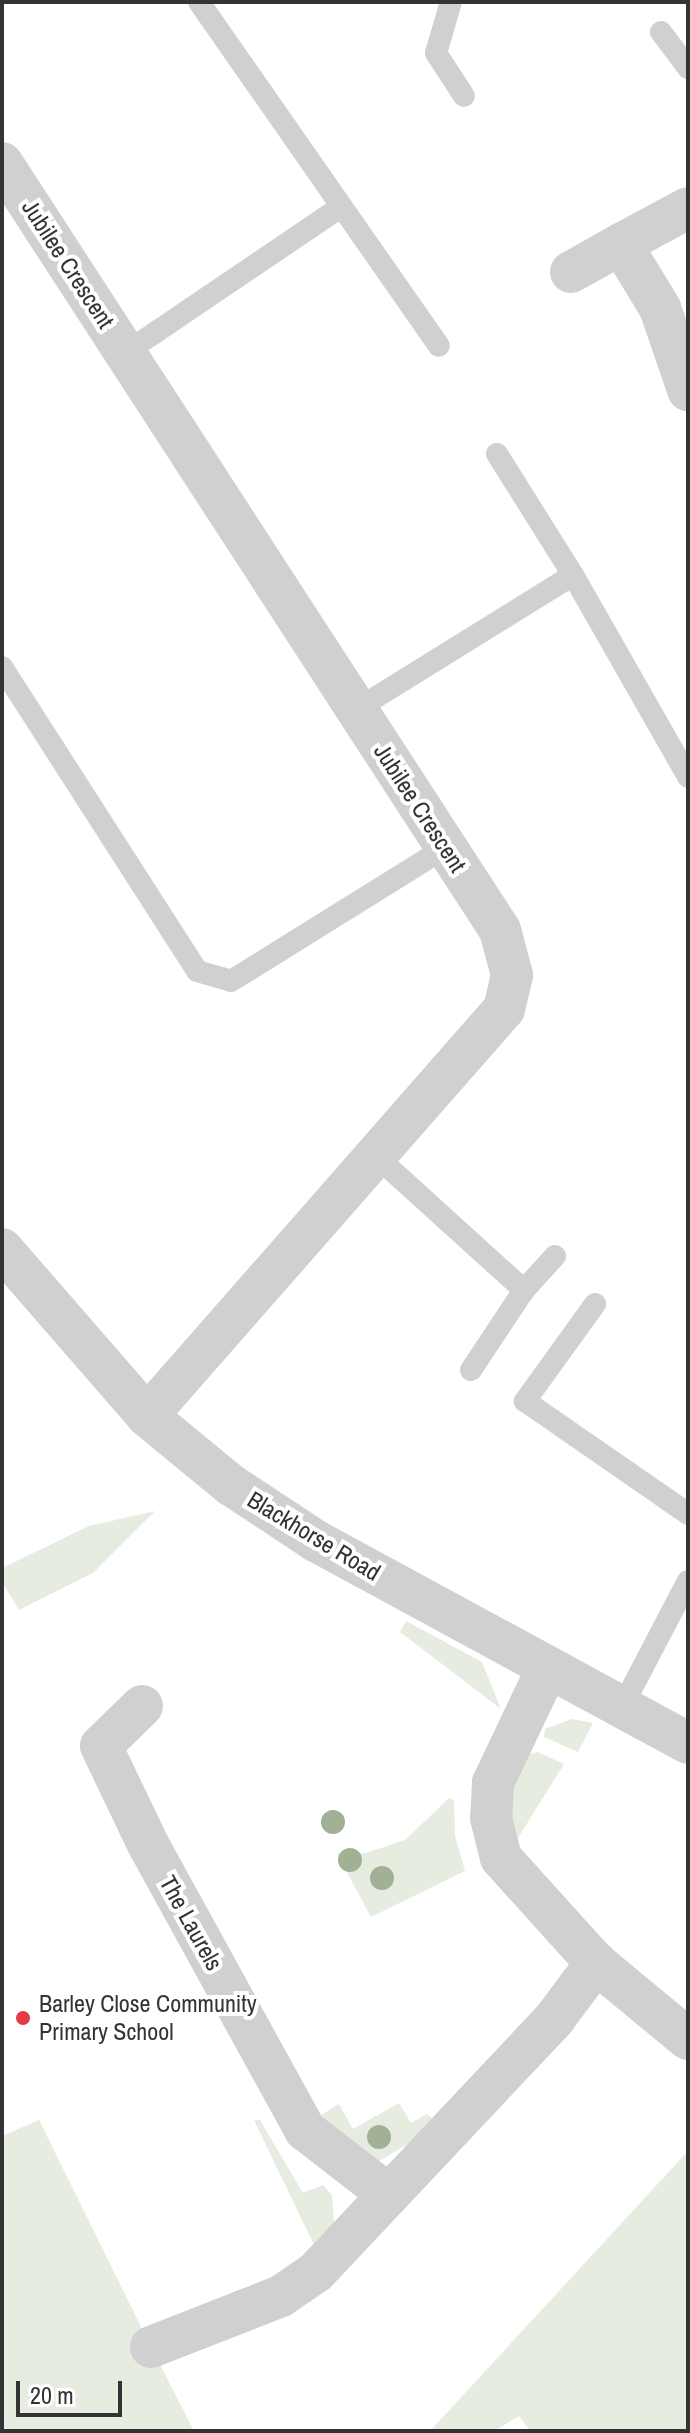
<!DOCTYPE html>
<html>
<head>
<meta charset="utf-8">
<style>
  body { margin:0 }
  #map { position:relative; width:690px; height:2433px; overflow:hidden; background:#fff; font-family:"Archivo Narrow",sans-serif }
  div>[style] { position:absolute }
  .green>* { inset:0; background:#e6ecdf }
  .service>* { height:22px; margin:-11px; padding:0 11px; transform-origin:11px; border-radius:11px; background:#d0d0d0 }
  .minor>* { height:42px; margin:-21px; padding:0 21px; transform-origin:21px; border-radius:21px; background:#d0d0d0 }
  .trees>* { width:24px; height:24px; margin:-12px; border-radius:50%; background:#a2b095 }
  .dots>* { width:22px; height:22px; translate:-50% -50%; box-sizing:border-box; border:4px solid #fff; border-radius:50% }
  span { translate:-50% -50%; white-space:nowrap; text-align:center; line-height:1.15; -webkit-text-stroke:8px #fff; paint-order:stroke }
  .street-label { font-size:24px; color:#333 }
  .poi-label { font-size:24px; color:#333 }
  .left { translate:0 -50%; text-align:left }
  .frame { position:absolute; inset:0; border:4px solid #333; pointer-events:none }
  .scale { position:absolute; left:16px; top:2381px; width:106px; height:36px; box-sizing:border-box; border:4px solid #333; border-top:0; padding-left:10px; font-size:24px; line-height:28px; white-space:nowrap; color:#333; -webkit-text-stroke:6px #fff; paint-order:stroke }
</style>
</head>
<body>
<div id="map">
  <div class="green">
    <div style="clip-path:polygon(155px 1511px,93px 1573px,19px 1610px,2px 1582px,2px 1568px,89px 1526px)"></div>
    <div style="clip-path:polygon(406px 1621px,482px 1662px,501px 1709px,400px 1632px)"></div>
    <div style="clip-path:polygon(572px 1719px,593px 1723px,578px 1752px,544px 1737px,545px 1729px)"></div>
    <div style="clip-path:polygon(538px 1752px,564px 1764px,513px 1846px,509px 1808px,520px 1756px)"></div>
    <div style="clip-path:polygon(449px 1798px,454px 1800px,455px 1836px,465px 1871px,371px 1917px,337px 1854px,366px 1853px,405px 1840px)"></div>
    <div style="clip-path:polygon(399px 2103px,411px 2123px,427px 2114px,433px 2119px,408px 2144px,374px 2164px,348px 2148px,321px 2115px,339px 2104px,353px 2129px)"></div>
    <div style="clip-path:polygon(39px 2120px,151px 2347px,194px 2431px,2px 2431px,2px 2136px)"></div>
    <div style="clip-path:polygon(254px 2120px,260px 2120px,303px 2193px,323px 2185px,332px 2195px,334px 2225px,314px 2245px)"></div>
    <div style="clip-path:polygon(688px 2151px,688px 2431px,530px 2431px,519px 2416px,494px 2431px,430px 2431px)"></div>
  </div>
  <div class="service">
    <div style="left:199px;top:2px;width:419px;rotate:55.1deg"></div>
    <div style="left:451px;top:2px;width:53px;rotate:106.4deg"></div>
    <div style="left:436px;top:53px;width:51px;rotate:56.9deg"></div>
    <div style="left:661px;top:32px;width:45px;rotate:53.1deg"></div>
    <div style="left:125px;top:353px;width:257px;rotate:-34.1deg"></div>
    <div style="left:573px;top:575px;width:232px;rotate:60.3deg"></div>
    <div style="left:2px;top:667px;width:361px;rotate:57.3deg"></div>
    <div style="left:197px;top:971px;width:35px;rotate:16deg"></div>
    <div style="left:231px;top:981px;width:253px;rotate:-31.9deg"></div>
    <div style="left:357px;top:709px;width:254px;rotate:-31.8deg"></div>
    <div style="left:573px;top:575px;width:143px;rotate:-122.1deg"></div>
    <div style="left:376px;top:1156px;width:200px;rotate:42.2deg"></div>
    <div style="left:595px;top:1304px;width:120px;rotate:125.8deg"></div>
    <div style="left:525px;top:1401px;width:198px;rotate:34.7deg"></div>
    <div style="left:471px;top:1370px;width:96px;rotate:-56.5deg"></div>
    <div style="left:524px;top:1290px;width:46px;rotate:-47.6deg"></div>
    <div style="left:622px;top:1707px;width:142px;rotate:-62.4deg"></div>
  </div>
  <div class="minor">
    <div style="left:2px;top:163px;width:914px;rotate:57.01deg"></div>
    <div style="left:500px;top:930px;width:47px;rotate:75.1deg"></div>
    <div style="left:512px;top:975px;width:35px;rotate:103deg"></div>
    <div style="left:504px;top:1009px;width:541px;rotate:131.26deg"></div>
    <div style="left:621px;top:244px;width:76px;rotate:-28.2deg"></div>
    <div style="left:571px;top:272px;width:57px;rotate:-29.2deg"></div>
    <div style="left:621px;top:244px;width:75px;rotate:58.6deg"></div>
    <div style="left:660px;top:308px;width:87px;rotate:71.1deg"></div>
    <div style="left:2px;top:1249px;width:221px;rotate:49deg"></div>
    <div style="left:147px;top:1416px;width:109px;rotate:39.4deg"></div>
    <div style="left:231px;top:1485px;width:102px;rotate:33.4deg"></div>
    <div style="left:316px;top:1541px;width:423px;rotate:28.5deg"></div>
    <div style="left:548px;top:1667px;width:128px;rotate:115.4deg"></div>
    <div style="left:493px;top:1783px;width:35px;rotate:93deg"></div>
    <div style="left:491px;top:1818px;width:41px;rotate:76deg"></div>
    <div style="left:501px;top:1858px;width:142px;rotate:47.9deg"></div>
    <div style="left:596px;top:1963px;width:119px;rotate:39.6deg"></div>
    <div style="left:142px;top:1706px;width:57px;rotate:135.7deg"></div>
    <div style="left:101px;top:1746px;width:111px;rotate:64.4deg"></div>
    <div style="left:149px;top:1846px;width:324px;rotate:61.2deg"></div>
    <div style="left:305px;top:2130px;width:106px;rotate:37.7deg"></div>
    <div style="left:151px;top:2347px;width:140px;rotate:-21.4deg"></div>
    <div style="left:281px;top:2296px;width:42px;rotate:-34.4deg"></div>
    <div style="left:316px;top:2272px;width:349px;rotate:-46.7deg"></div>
    <div style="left:555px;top:2018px;width:69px;rotate:-53.3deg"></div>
  </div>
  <div class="trees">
    <div style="left:333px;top:1822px"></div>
    <div style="left:350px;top:1860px"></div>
    <div style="left:382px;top:1878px"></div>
    <div style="left:379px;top:2137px"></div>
  </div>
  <div class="dots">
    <div style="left:23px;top:2018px;background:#e63946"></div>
  </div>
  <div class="street-label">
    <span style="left:68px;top:264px;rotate:57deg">Jubilee Crescent</span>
    <span style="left:420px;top:808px;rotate:57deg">Jubilee Crescent</span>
    <span style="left:314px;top:1536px;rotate:31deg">Blackhorse Road</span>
    <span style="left:191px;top:1923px;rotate:61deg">The Laurels</span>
  </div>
  <div class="poi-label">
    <span class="left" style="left:39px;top:2018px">Barley Close Community<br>Primary School</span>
  </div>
  <div class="frame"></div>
  <div class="scale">20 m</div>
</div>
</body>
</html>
